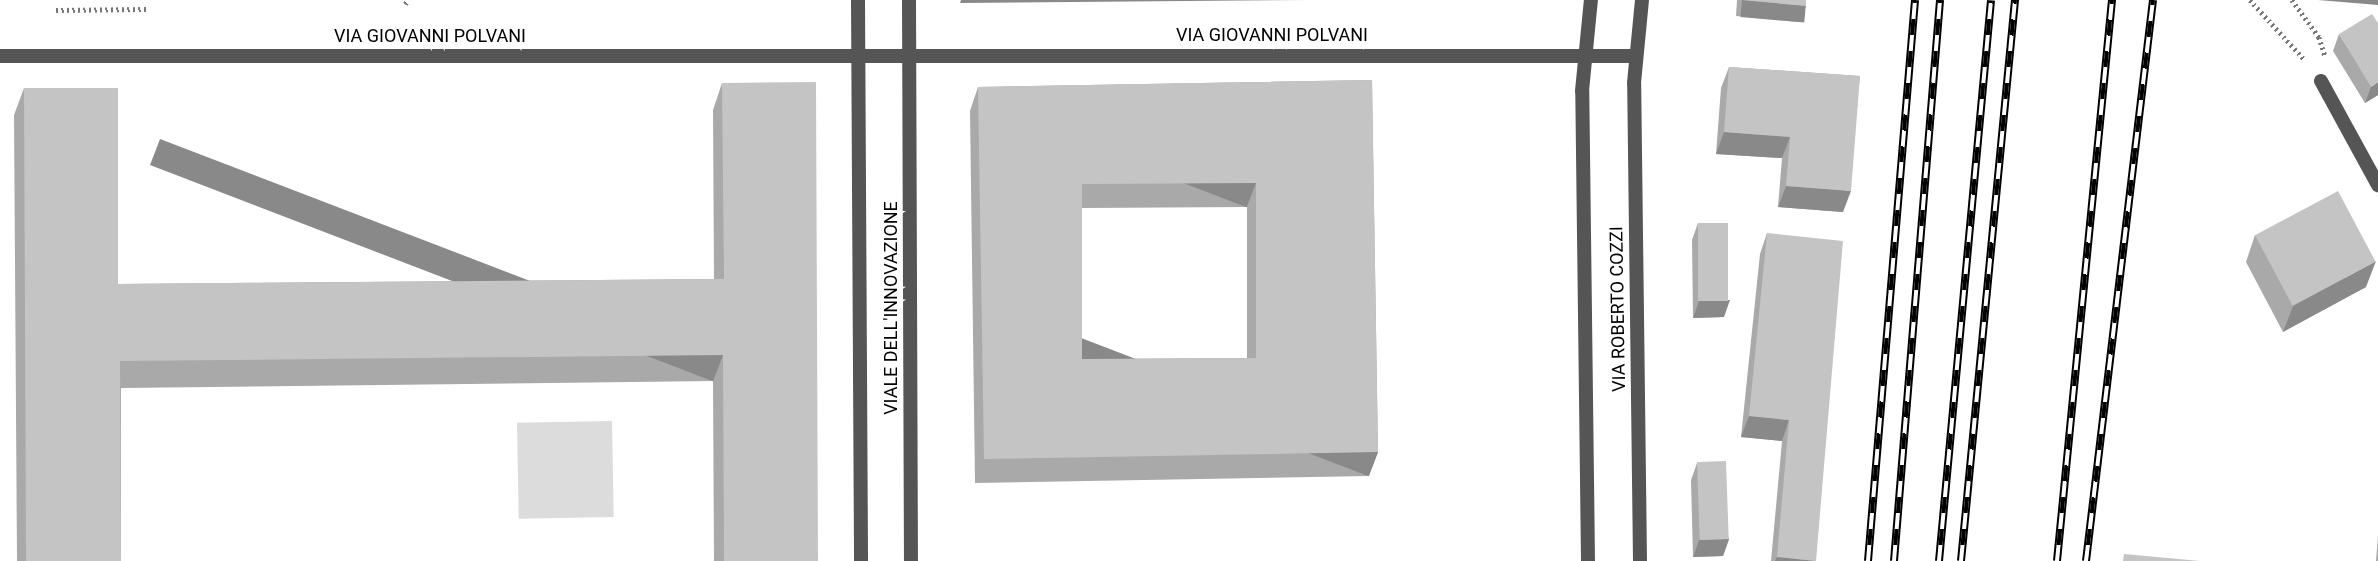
<!DOCTYPE html>
<html>
<head>
<meta charset="utf-8">
<style>
  body { margin:0 }
  #map { position:relative; width:2378px; height:561px; overflow:hidden; background:#fff; font-family:Roboto,sans-serif }
  div>[style] { position:absolute }
  .green>* { inset:0; background:#dcdcdc; transform-origin:0 0 }
  .path>* { height:4.5px; margin-top:-2.25px; transform-origin:0; background:repeating-linear-gradient(90deg,#777 0 2px,transparent 0 5.5px) }
  .lane>* { height:14px; margin:-7px; padding:0 7px; transform-origin:7px; border-radius:7px; background:#555 }
  .street>* { height:14px; margin:-7px; padding:0 7px; transform-origin:7px; border-radius:7px; background:#555 }
  .rail>* { height:8px; margin-top:-4px; transform-origin:0; background:repeating-linear-gradient(90deg,#fff 0 16px,#000 0 32px); box-sizing:border-box; border-block:2px solid #000 }
  .wall>* { inset:0; background:#a9a9a9 }
  .shaded-wall>* { inset:0; background:#898989; transform-origin:0 0 }
  .building>* { inset:0; background:#c4c4c4; transform-origin:0 0 }
  span { translate:-50% -50%; white-space:nowrap; text-align:center; line-height:1.15; -webkit-text-stroke:7px #fff; paint-order:stroke }
  .street-label { font-size:18px; color:#000 }
</style>
</head>
<body>
<div id="map">
  <div class="green">
    <div style="left:612px;top:421px;width:96px;height:95px;rotate:89deg"></div>
  </div>
  <div class="path">
    <div style="left:2250px;top:0;width:80px;rotate:47.5deg"></div>
    <div style="left:2292px;top:0;width:46px;rotate:53.9deg"></div>
    <div style="left:2319px;top:37px;width:20px;rotate:72deg"></div>
    <div style="left:405px;top:4px;width:5px;rotate:-53deg"></div>
    <div style="left:56px;top:10px;width:91px;rotate:-0.6deg"></div>
  </div>
  <div class="lane">
    <div style="left:2321px;top:81px;width:119px;rotate:61.3deg"></div>
  </div>
  <div class="street">
    <div style="left:858px;top:0;width:561px;rotate:89.69deg"></div>
    <div style="left:909px;top:0;width:561px;rotate:89.8deg"></div>
    <div style="left:0;top:56px;width:1635px"></div>
    <div style="left:1588px;top:561px;width:470px;rotate:-90.7deg"></div>
    <div style="left:1582px;top:91px;width:91px;rotate:-84.4deg"></div>
    <div style="left:1640px;top:561px;width:478px;rotate:-90.7deg"></div>
    <div style="left:1634px;top:83px;width:83px;rotate:-84.5deg"></div>
  </div>
  <div class="rail">
    <div style="left:1868px;top:561px;width:563px;rotate:-85.21deg"></div>
    <div style="left:1894px;top:561px;width:563px;rotate:-85.31deg"></div>
    <div style="left:1939px;top:561px;width:563px;rotate:-84.7deg"></div>
    <div style="left:1961px;top:561px;width:564px;rotate:-84.5deg"></div>
    <div style="left:2057px;top:561px;width:564px;rotate:-84.4deg"></div>
    <div style="left:2086px;top:561px;width:565px;rotate:-83.19deg"></div>
  </div>
  <div class="wall">
    <div style="clip-path:polygon(1737px 0,1806px 0,1806px 6px,1800px 22px,1736px 16px)"></div>
    <div style="clip-path:polygon(2339px 34px,2378px 95px,2365px 103px,2333px 51px)"></div>
    <div style="clip-path:polygon(1729px 67px,1860px 76px,1843px 212px,1778px 207px,1782px 158px,1716px 154px,1721px 88px)"></div>
    <div style="clip-path:polygon(evenodd,1372px 80px,1378px 452px,1369px 476px,975px 483px,970px 111px,978px 87px,1372px 80px,1247px 207px,1247px 358px,1082px 359px,1082px 208px,1247px 207px)"></div>
    <div style="clip-path:polygon(722px 83px,818px 561px,714px 561px,713px 381px,121px 388px,121px 561px,17px 561px,14px 115px,24px 88px,118px 284px,714px 279px,713px 110px)"></div>
    <div style="clip-path:polygon(1698px 223px,1724px 317px,1693px 318px,1692px 240px)"></div>
    <div style="clip-path:polygon(1767px 233px,1816px 561px,1771px 561px,1782px 441px,1741px 437px,1760px 254px)"></div>
    <div style="clip-path:polygon(2255px 235px,2366px 287px,2283px 332px,2246px 262px)"></div>
    <div style="clip-path:polygon(1697px 463px,1729px 539px,1723px 556px,1693px 557px,1691px 480px)"></div>
    <div style="clip-path:polygon(2378px 536px,2378px 561px,2376px 561px)"></div>
  </div>
  <div class="shaded-wall">
    <div style="clip-path:polygon(961px 0,1309px 0,960px 3px)"></div>
    <div style="left:1742px;top:0;width:64px;height:17px;rotate:5deg"></div>
    <div style="clip-path:polygon(2318px 0,2378px 0,2378px 5px)"></div>
    <div style="clip-path:polygon(2378px 82px,2378px 95px,2365px 103px,2371px 87px)"></div>
    <div style="clip-path:polygon(1724px 132px,1790px 137px,1782px 158px,1716px 154px)"></div>
    <div style="left:1256px;top:183px;width:26px;height:174px;rotate:111deg"></div>
    <div style="clip-path:polygon(1786px 186px,1851px 191px,1843px 212px,1778px 207px)"></div>
    <div style="clip-path:polygon(2376px 261px,2366px 287px,2283px 332px,2293px 306px)"></div>
    <div style="clip-path:polygon(1730px 300px,1724px 317px,1693px 318px,1699px 301px)"></div>
    <div style="left:723px;top:355px;width:28px;height:603px;rotate:111deg"></div>
    <div style="clip-path:polygon(1749px 416px,1789px 420px,1782px 441px,1741px 437px)"></div>
    <div style="left:1378px;top:452px;width:26px;height:394px;rotate:111deg"></div>
    <div style="clip-path:polygon(1729px 539px,1723px 556px,1693px 557px,1699px 540px)"></div>
    <div style="clip-path:polygon(1777px 557px,1816px 561px,1775px 561px)"></div>
  </div>
  <div class="building">
    <div style="clip-path:polygon(1742px 0,1806px 0,1806px 6px)"></div>
    <div style="clip-path:polygon(2372px 14px,2378px 23px,2378px 82px,2371px 87px,2339px 34px)"></div>
    <div style="clip-path:polygon(1729px 67px,1860px 76px,1851px 191px,1786px 186px,1790px 137px,1724px 132px)"></div>
    <div style="clip-path:polygon(evenodd,1372px 80px,1378px 452px,984px 459px,978px 87px,1372px 80px,1256px 183px,1256px 358px,1082px 359px,1082px 184px,1256px 183px)"></div>
    <div style="clip-path:polygon(816px 82px,818px 561px,724px 561px,723px 355px,120px 361px,121px 561px,26px 561px,24px 88px,118px 88px,118px 284px,724px 279px,722px 83px)"></div>
    <div style="left:2338px;top:191px;width:80px;height:94px;rotate:62deg"></div>
    <div style="left:1698px;top:223px;width:30px;height:78px"></div>
    <div style="clip-path:polygon(1767px 233px,1843px 241px,1816px 561px,1777px 557px,1789px 420px,1749px 416px)"></div>
    <div style="left:1726px;top:461px;width:78px;height:29px;rotate:88deg"></div>
    <div style="clip-path:polygon(2124px 554px,2200px 561px,2123px 561px)"></div>
  </div>
  <div class="street-label">
    <span style="left:1272px;top:35px">VIA GIOVANNI POLVANI</span>
    <span style="left:430px;top:36px">VIA GIOVANNI POLVANI</span>
    <span style="left:891px;top:308px;rotate:-90deg">VIALE DELL'INNOVAZIONE</span>
    <span style="left:1618px;top:309px;rotate:-91deg">VIA ROBERTO COZZI</span>
  </div>
</div>
</body>
</html>
